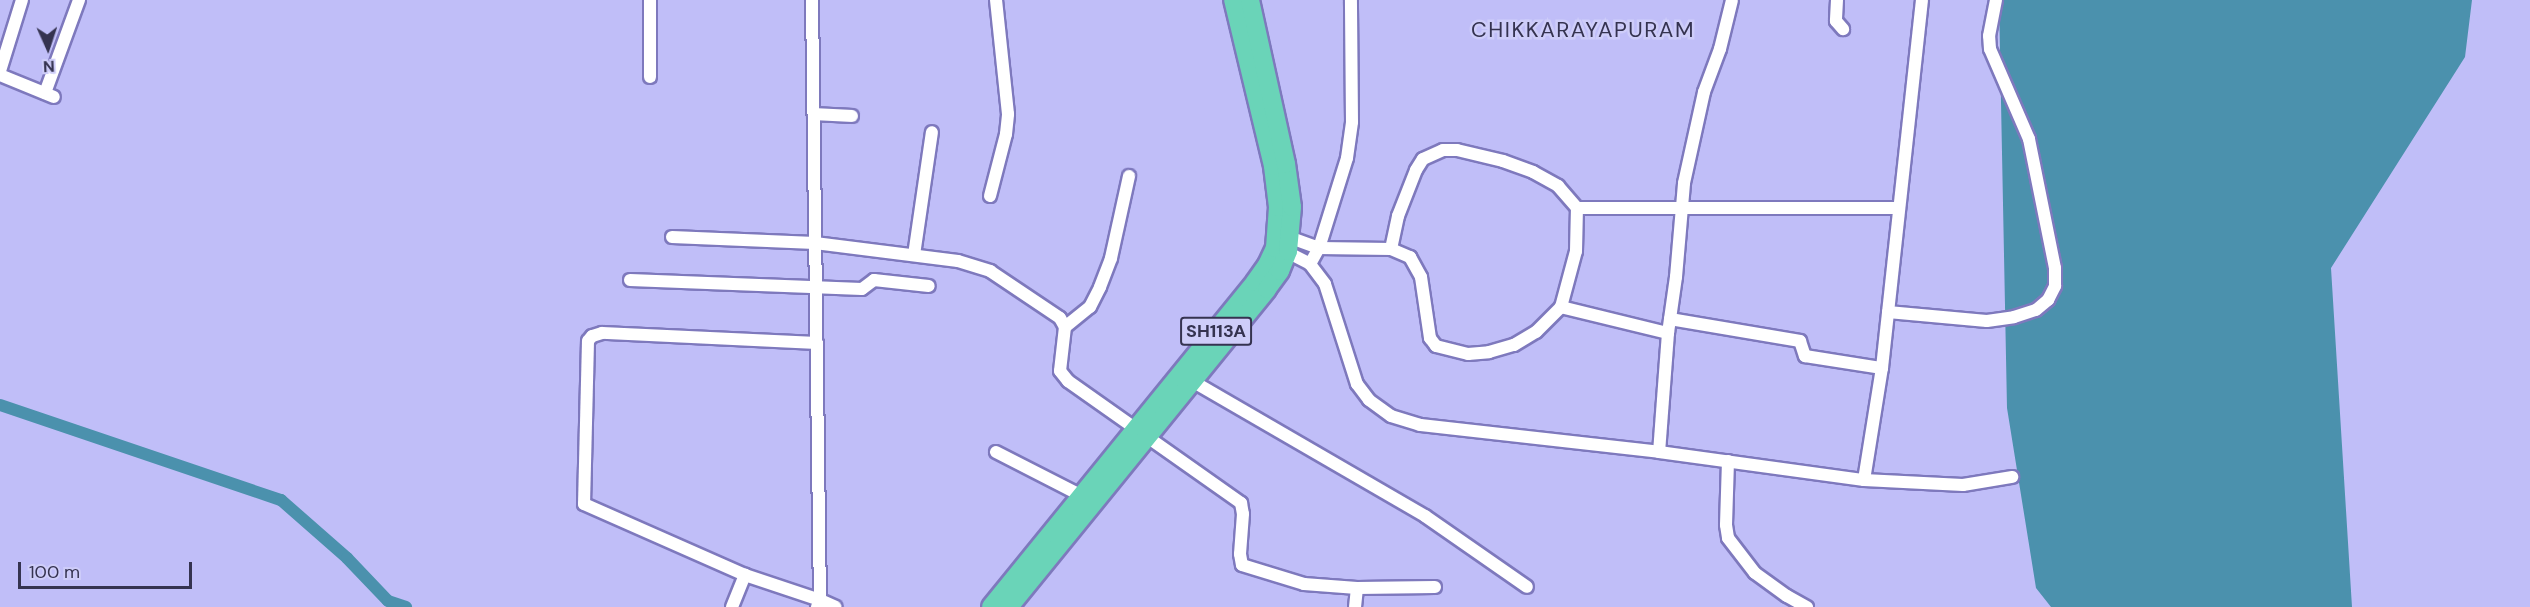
<!DOCTYPE html>
<html>
<head>
<meta charset="utf-8">
<style>
  body { margin:0 }
  #map { position:relative; width:2530px; height:607px; overflow:hidden; background:#c0bef8; font-family:"DM Sans",sans-serif }
  div>[style] { position:absolute }
  .water>* { inset:0; background:#4b91ad }
  .canal>* { height:12px; margin:-6px; padding:0 6px; transform-origin:6px; border-radius:6px; background:#4b91ad }
  .roads { filter:drop-shadow(2px 0 #7e79bd) drop-shadow(-2px 0 #7e79bd) drop-shadow(0 2px #7e79bd) drop-shadow(0 -2px #7e79bd) }
  .minor>* { height:12px; margin:-6px; padding:0 6px; transform-origin:6px; border-radius:6px; background:#fff }
  .primary>* { height:18px; margin:-9px; padding:0 9px; transform-origin:9px; border-radius:9px; background:#6ad4b8 }
  span { translate:-50% -50%; white-space:nowrap; text-align:center; line-height:1.15; -webkit-text-stroke:5px #cecdf9; paint-order:stroke }
  .shield-label span { padding:2px 4px; background:#cecdf9; border:2px solid; border-radius:4px; -webkit-text-stroke-width:0 }
  .shield-label { font-size:18px; color:#353350; font-weight:700 }
  .quarter-label { font-size:22px; color:#353350; letter-spacing:1.5px }
  .north { position:absolute; left:18px; top:18px; width:60px; height:60px; -webkit-text-stroke:4px #cecdf9; paint-order:stroke; rotate:177deg; font-size:16px; font-weight:700; line-height:24px; text-align:center; color:#353350 }
  .north::after { content:''; display:block; margin:auto; width:21px; height:27px; background:#353350; clip-path:polygon(50% 0,100% 100%,50% 72%,0 100%) }
  .scale { position:absolute; left:18px; top:562px; width:174px; height:27px; box-sizing:border-box; border:3px solid #353350; border-top:0; padding-left:8px; font-size:18px; line-height:21px; white-space:nowrap; color:#353350; -webkit-text-stroke:4px #cecdf9; paint-order:stroke }
</style>
</head>
<body>
<div id="map">
  <div class="water">
    <div style="clip-path:polygon(1999px 0,2472px 0,2465px 57px,2331px 268px,2352px 607px,2051px 607px,2036px 588px,2007px 408px)"></div>
  </div>
  <div class="canal">
    <div style="left:0;top:405px;width:297px;rotate:18.7deg"></div>
    <div style="left:281px;top:500px;width:88px;rotate:41.3deg"></div>
    <div style="left:347px;top:558px;width:59px;rotate:46.4deg"></div>
    <div style="left:388px;top:601px;width:19px;rotate:18deg"></div>
  </div>
  <div class="roads">
    <div class="minor">
      <div style="left:812px;top:0;width:600px;rotate:89.24deg"></div>
      <div style="left:820px;top:600px;width:17px;rotate:24deg"></div>
      <div style="left:1837px;top:0;width:21px;rotate:93deg"></div>
      <div style="left:1836px;top:21px;width:11px;rotate:49deg"></div>
      <div style="left:0;top:71px;width:74px;rotate:-72.8deg"></div>
      <div style="left:0;top:75px;width:58px;rotate:22.2deg"></div>
      <div style="left:650px;top:77px;width:77px;rotate:-90deg"></div>
      <div style="left:45px;top:93px;width:99px;rotate:-69.9deg"></div>
      <div style="left:814px;top:114px;width:38px;rotate:3deg"></div>
      <div style="left:990px;top:196px;width:64px;rotate:-75.5deg"></div>
      <div style="left:1006px;top:134px;width:20px;rotate:-84deg"></div>
      <div style="left:1008px;top:114px;width:115px;rotate:-96deg"></div>
      <div style="left:1283px;top:235px;width:38px;rotate:20deg"></div>
      <div style="left:1319px;top:248px;width:72px;rotate:0.8deg"></div>
      <div style="left:1391px;top:249px;width:21px;rotate:23deg"></div>
      <div style="left:1410px;top:257px;width:23px;rotate:61deg"></div>
      <div style="left:1421px;top:277px;width:62px;rotate:81.6deg"></div>
      <div style="left:1430px;top:338px;width:10px;rotate:53deg"></div>
      <div style="left:1436px;top:346px;width:33px;rotate:14deg"></div>
      <div style="left:1468px;top:354px;width:21px;rotate:-5deg"></div>
      <div style="left:1489px;top:352px;width:26px;rotate:-16deg"></div>
      <div style="left:1514px;top:345px;width:26px;rotate:-31deg"></div>
      <div style="left:1536px;top:332px;width:35px;rotate:-45deg"></div>
      <div style="left:1561px;top:307px;width:58px;rotate:-75deg"></div>
      <div style="left:1576px;top:251px;width:43px;rotate:-88.7deg"></div>
      <div style="left:1577px;top:208px;width:322px"></div>
      <div style="left:672px;top:237px;width:143px;rotate:2.4deg"></div>
      <div style="left:815px;top:243px;width:144px;rotate:7.2deg"></div>
      <div style="left:958px;top:261px;width:34px;rotate:17deg"></div>
      <div style="left:990px;top:271px;width:84px;rotate:33.9deg"></div>
      <div style="left:1060px;top:318px;width:10px;rotate:61deg"></div>
      <div style="left:1065px;top:327px;width:44px;rotate:96.5deg"></div>
      <div style="left:1060px;top:371px;width:13px;rotate:51deg"></div>
      <div style="left:1068px;top:381px;width:212px;rotate:35.2deg"></div>
      <div style="left:1241px;top:503px;width:11px;rotate:80deg"></div>
      <div style="left:1243px;top:514px;width:40px;rotate:94.3deg"></div>
      <div style="left:1240px;top:554px;width:11px;rotate:80deg"></div>
      <div style="left:1242px;top:565px;width:65px;rotate:17deg"></div>
      <div style="left:1304px;top:584px;width:53px;rotate:4.3deg"></div>
      <div style="left:1357px;top:588px;width:19px;rotate:96deg"></div>
      <div style="left:1391px;top:249px;width:34px;rotate:-78deg"></div>
      <div style="left:1398px;top:216px;width:49px;rotate:-68.6deg"></div>
      <div style="left:1416px;top:170px;width:13px;rotate:-58deg"></div>
      <div style="left:1423px;top:159px;width:22px;rotate:-24deg"></div>
      <div style="left:1443px;top:150px;width:14px"></div>
      <div style="left:1457px;top:150px;width:47px;rotate:13.4deg"></div>
      <div style="left:1503px;top:161px;width:32px;rotate:20deg"></div>
      <div style="left:1533px;top:172px;width:29px;rotate:29deg"></div>
      <div style="left:1558px;top:186px;width:29px;rotate:49deg"></div>
      <div style="left:1283px;top:250px;width:30px;rotate:27deg"></div>
      <div style="left:1310px;top:264px;width:25px;rotate:53deg"></div>
      <div style="left:1325px;top:284px;width:105px;rotate:72.3deg"></div>
      <div style="left:1357px;top:384px;width:20px;rotate:53deg"></div>
      <div style="left:1369px;top:400px;width:27px;rotate:36deg"></div>
      <div style="left:1391px;top:416px;width:30px;rotate:17deg"></div>
      <div style="left:1420px;top:425px;width:241px;rotate:6.4deg"></div>
      <div style="left:1659px;top:452px;width:207px;rotate:7.8deg"></div>
      <div style="left:1864px;top:480px;width:113px;rotate:-80.9deg"></div>
      <div style="left:1882px;top:368px;width:370px;rotate:-83.8deg"></div>
      <div style="left:914px;top:255px;width:124px;rotate:-81.7deg"></div>
      <div style="left:1310px;top:264px;width:18px;rotate:-61deg"></div>
      <div style="left:1319px;top:248px;width:94px;rotate:-72.7deg"></div>
      <div style="left:1347px;top:158px;width:36px;rotate:-82deg"></div>
      <div style="left:1352px;top:122px;width:122px;rotate:-90.5deg"></div>
      <div style="left:630px;top:280px;width:232px;rotate:2.2deg"></div>
      <div style="left:862px;top:289px;width:15px;rotate:-37deg"></div>
      <div style="left:874px;top:280px;width:55px;rotate:6.2deg"></div>
      <div style="left:1561px;top:307px;width:110px;rotate:13.7deg"></div>
      <div style="left:1668px;top:333px;width:119px;rotate:94.3deg"></div>
      <div style="left:1888px;top:312px;width:99px;rotate:5.2deg"></div>
      <div style="left:1987px;top:321px;width:27px;rotate:-8deg"></div>
      <div style="left:2014px;top:317px;width:23px;rotate:-18deg"></div>
      <div style="left:2036px;top:310px;width:16px;rotate:-40deg"></div>
      <div style="left:2048px;top:300px;width:16px;rotate:-63deg"></div>
      <div style="left:2055px;top:286px;width:18px;rotate:-90deg"></div>
      <div style="left:2055px;top:268px;width:132px;rotate:-101.4deg"></div>
      <div style="left:2029px;top:139px;width:98px;rotate:-113.4deg"></div>
      <div style="left:1990px;top:49px;width:13px;rotate:-94deg"></div>
      <div style="left:1989px;top:36px;width:37px;rotate:-79deg"></div>
      <div style="left:1670px;top:319px;width:132px;rotate:9.6deg"></div>
      <div style="left:1800px;top:341px;width:16px;rotate:72deg"></div>
      <div style="left:1805px;top:356px;width:78px;rotate:8.9deg"></div>
      <div style="left:1065px;top:327px;width:32px;rotate:-39deg"></div>
      <div style="left:1090px;top:307px;width:22px;rotate:-63deg"></div>
      <div style="left:1100px;top:287px;width:31px;rotate:-69deg"></div>
      <div style="left:1111px;top:258px;width:84px;rotate:-77.6deg"></div>
      <div style="left:1668px;top:333px;width:57px;rotate:-81.9deg"></div>
      <div style="left:1676px;top:277px;width:94px;rotate:-85.1deg"></div>
      <div style="left:1684px;top:183px;width:93px;rotate:-77.6deg"></div>
      <div style="left:1704px;top:92px;width:46px;rotate:-69.6deg"></div>
      <div style="left:1720px;top:49px;width:50px;rotate:-76.2deg"></div>
      <div style="left:817px;top:343px;width:215px;rotate:-177.3deg"></div>
      <div style="left:602px;top:333px;width:10px;rotate:163deg"></div>
      <div style="left:592px;top:336px;width:6px;rotate:129deg"></div>
      <div style="left:588px;top:341px;width:163px;rotate:91.4deg"></div>
      <div style="left:584px;top:504px;width:176px;rotate:23.8deg"></div>
      <div style="left:745px;top:575px;width:79px;rotate:18.4deg"></div>
      <div style="left:820px;top:600px;width:8px;rotate:113deg"></div>
      <div style="left:1187px;top:378px;width:275px;rotate:30.1deg"></div>
      <div style="left:1425px;top:516px;width:124px;rotate:34.8deg"></div>
      <div style="left:996px;top:452px;width:97px;rotate:27.1deg"></div>
      <div style="left:1728px;top:461px;width:64px;rotate:91.8deg"></div>
      <div style="left:1726px;top:525px;width:13px;rotate:81deg"></div>
      <div style="left:1728px;top:538px;width:44px;rotate:52.4deg"></div>
      <div style="left:1755px;top:573px;width:39px;rotate:36deg"></div>
      <div style="left:1787px;top:596px;width:23px;rotate:29deg"></div>
      <div style="left:1864px;top:480px;width:99px;rotate:2.9deg"></div>
      <div style="left:1963px;top:485px;width:50px;rotate:-9.3deg"></div>
      <div style="left:1357px;top:588px;width:78px;rotate:-0.7deg"></div>
      <div style="left:732px;top:607px;width:35px;rotate:-68deg"></div>
    </div>
    <div class="primary">
      <div style="left:991px;top:607px;width:419px;rotate:-50.9deg"></div>
      <div style="left:1255px;top:282px;width:21px;rotate:-55deg"></div>
      <div style="left:1267px;top:265px;width:19px;rotate:-65deg"></div>
      <div style="left:1275px;top:248px;width:41px;rotate:-85.8deg"></div>
      <div style="left:1278px;top:207px;width:41px;rotate:-97deg"></div>
      <div style="left:1273px;top:166px;width:171px;rotate:-103.5deg"></div>
      <div style="left:1009px;top:607px;width:409px;rotate:-50.9deg"></div>
      <div style="left:1267px;top:289px;width:22px;rotate:-54deg"></div>
      <div style="left:1280px;top:271px;width:22px;rotate:-68deg"></div>
      <div style="left:1288px;top:251px;width:44px;rotate:-84.8deg"></div>
      <div style="left:1292px;top:207px;width:43px;rotate:-97.9deg"></div>
      <div style="left:1286px;top:164px;width:168px;rotate:-102.4deg"></div>
    </div>
  </div>
  <div class="shield-label">
    <span style="left:1216px;top:331px">SH113A</span>
  </div>
  <div class="quarter-label">
    <span style="left:1583px;top:30px">CHIKKARAYAPURAM</span>
  </div>
  <div class="north">N</div>
  <div class="scale">100 m</div>
</div>
</body>
</html>
